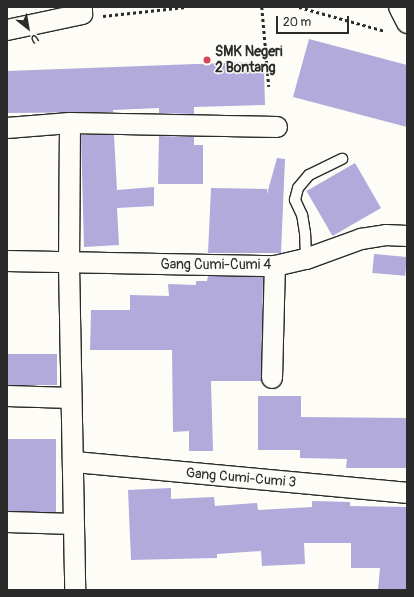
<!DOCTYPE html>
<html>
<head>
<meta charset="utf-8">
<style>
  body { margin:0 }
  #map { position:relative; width:414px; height:597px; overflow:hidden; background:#fdfcf7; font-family:Pangolin,sans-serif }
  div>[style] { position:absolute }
  .building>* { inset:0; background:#b1aadb; transform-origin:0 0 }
  .path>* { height:2.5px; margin-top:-1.25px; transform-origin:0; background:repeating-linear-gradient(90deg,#2b2b2b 0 3px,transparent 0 6px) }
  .roads { filter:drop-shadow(1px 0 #2b2b2b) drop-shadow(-1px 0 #2b2b2b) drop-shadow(0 1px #2b2b2b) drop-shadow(0 -1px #2b2b2b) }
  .lane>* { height:10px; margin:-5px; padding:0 5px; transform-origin:5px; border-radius:5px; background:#fdfcf7 }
  .street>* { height:20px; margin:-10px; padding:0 10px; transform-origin:10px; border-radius:10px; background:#fdfcf7 }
  .dots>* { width:11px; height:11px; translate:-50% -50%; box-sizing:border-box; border:2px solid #fdfcf7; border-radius:50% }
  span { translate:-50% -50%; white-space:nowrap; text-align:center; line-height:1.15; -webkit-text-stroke:3px #fdfcf7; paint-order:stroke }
  .poi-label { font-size:14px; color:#2b2b2b; font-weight:700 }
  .left { translate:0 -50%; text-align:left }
  .street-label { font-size:14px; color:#2b2b2b }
  .frame { position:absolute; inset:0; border:8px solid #2b2b2b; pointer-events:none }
  .north { position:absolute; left:8px; top:8px; width:40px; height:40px; -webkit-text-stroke:3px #fdfcf7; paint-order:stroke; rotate:149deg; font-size:11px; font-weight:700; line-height:16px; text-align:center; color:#2b2b2b }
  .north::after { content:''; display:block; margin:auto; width:14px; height:18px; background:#2b2b2b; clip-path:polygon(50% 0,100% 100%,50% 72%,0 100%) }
  .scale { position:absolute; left:276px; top:16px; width:73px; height:18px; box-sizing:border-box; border:2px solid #2b2b2b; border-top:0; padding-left:5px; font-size:12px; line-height:14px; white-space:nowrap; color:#2b2b2b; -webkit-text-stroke:3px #fdfcf7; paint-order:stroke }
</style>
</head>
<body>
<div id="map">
  <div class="building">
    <div style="clip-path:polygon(309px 39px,407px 65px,407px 127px,293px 97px)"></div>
    <div style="clip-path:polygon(250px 62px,250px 71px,264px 71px,265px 105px,194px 107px,194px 114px,159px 113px,159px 108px,113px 110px,113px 112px,7px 113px,7px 71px)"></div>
    <div style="clip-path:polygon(81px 135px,114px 135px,117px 190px,154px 187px,154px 206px,117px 208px,119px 245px,84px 247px)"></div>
    <div style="clip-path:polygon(159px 136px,194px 137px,194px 145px,203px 145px,203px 184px,158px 184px)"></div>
    <div style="clip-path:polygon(277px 158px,285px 159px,281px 253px,208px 253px,211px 188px,267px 189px,267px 194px)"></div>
    <div style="left:355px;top:163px;width:52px;height:56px;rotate:60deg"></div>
    <div style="left:374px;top:254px;width:33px;height:19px;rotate:5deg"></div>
    <div style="clip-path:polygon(208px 276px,263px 277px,261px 381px,211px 381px,213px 451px,189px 451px,189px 431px,173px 432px,172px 350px,90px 350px,91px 310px,130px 310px,130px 295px,169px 296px,168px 284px,196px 285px,196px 281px,207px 281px)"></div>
    <div style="left:57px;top:354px;width:31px;height:50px;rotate:90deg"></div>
    <div style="clip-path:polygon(258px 396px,301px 396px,301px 417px,407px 418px,407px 468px,346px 468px,347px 459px,300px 458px,300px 450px,258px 450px)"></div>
    <div style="left:56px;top:439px;width:73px;height:49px;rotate:90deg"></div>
    <div style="clip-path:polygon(171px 488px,171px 499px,214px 497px,215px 506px,257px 503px,258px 510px,312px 507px,312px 501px,350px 502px,350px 506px,407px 507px,407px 590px,378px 590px,380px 568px,351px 568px,351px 543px,304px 543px,305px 564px,262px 566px,261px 551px,217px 554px,217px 558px,131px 560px,128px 490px)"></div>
  </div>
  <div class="path">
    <div style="left:262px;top:7px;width:80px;rotate:85deg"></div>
    <div style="left:299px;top:7px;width:89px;rotate:15.6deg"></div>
    <div style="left:103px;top:16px;width:83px;rotate:-6.2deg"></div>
  </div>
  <div class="roads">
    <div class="lane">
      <div style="left:306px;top:259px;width:26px;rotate:-92deg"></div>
      <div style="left:305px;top:233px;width:18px;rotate:-99deg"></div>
      <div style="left:302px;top:215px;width:17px;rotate:-115deg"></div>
      <div style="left:295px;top:200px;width:12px;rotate:-76deg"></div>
      <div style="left:298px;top:188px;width:17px;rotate:-50deg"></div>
      <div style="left:309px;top:175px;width:37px;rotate:-26deg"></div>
    </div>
    <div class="street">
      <div style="left:399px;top:7px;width:18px;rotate:63deg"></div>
      <div style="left:7px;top:30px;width:77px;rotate:-12deg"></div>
      <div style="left:82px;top:14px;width:7px;rotate:-90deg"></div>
      <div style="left:70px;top:123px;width:141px;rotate:90.4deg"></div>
      <div style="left:69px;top:264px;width:326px;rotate:88.9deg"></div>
      <div style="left:7px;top:128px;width:63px;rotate:-4.5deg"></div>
      <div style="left:70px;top:123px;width:207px;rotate:1.1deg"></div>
      <div style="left:7px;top:261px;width:268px;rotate:1.1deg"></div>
      <div style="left:275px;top:266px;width:32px;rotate:-13deg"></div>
      <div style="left:306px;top:259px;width:59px;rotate:-20deg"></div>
      <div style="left:361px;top:239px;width:25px;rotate:-9deg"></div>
      <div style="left:386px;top:235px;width:21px;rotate:3deg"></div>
      <div style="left:272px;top:378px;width:112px;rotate:-88.5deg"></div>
      <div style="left:7px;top:396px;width:64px;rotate:1.8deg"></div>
      <div style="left:74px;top:462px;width:334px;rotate:5.3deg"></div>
      <div style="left:7px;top:522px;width:67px;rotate:1.7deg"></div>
    </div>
  </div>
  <div class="dots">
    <div style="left:207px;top:60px;background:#d1495b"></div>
  </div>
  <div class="poi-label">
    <span class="left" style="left:215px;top:60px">SMK Negeri<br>2 Bontang</span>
  </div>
  <div class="street-label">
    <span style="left:216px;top:265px">Gang Cumi-Cumi 4</span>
    <span style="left:241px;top:478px;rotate:5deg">Gang Cumi-Cumi 3</span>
  </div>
  <div class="frame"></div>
  <div class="north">U</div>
  <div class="scale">20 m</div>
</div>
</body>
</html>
